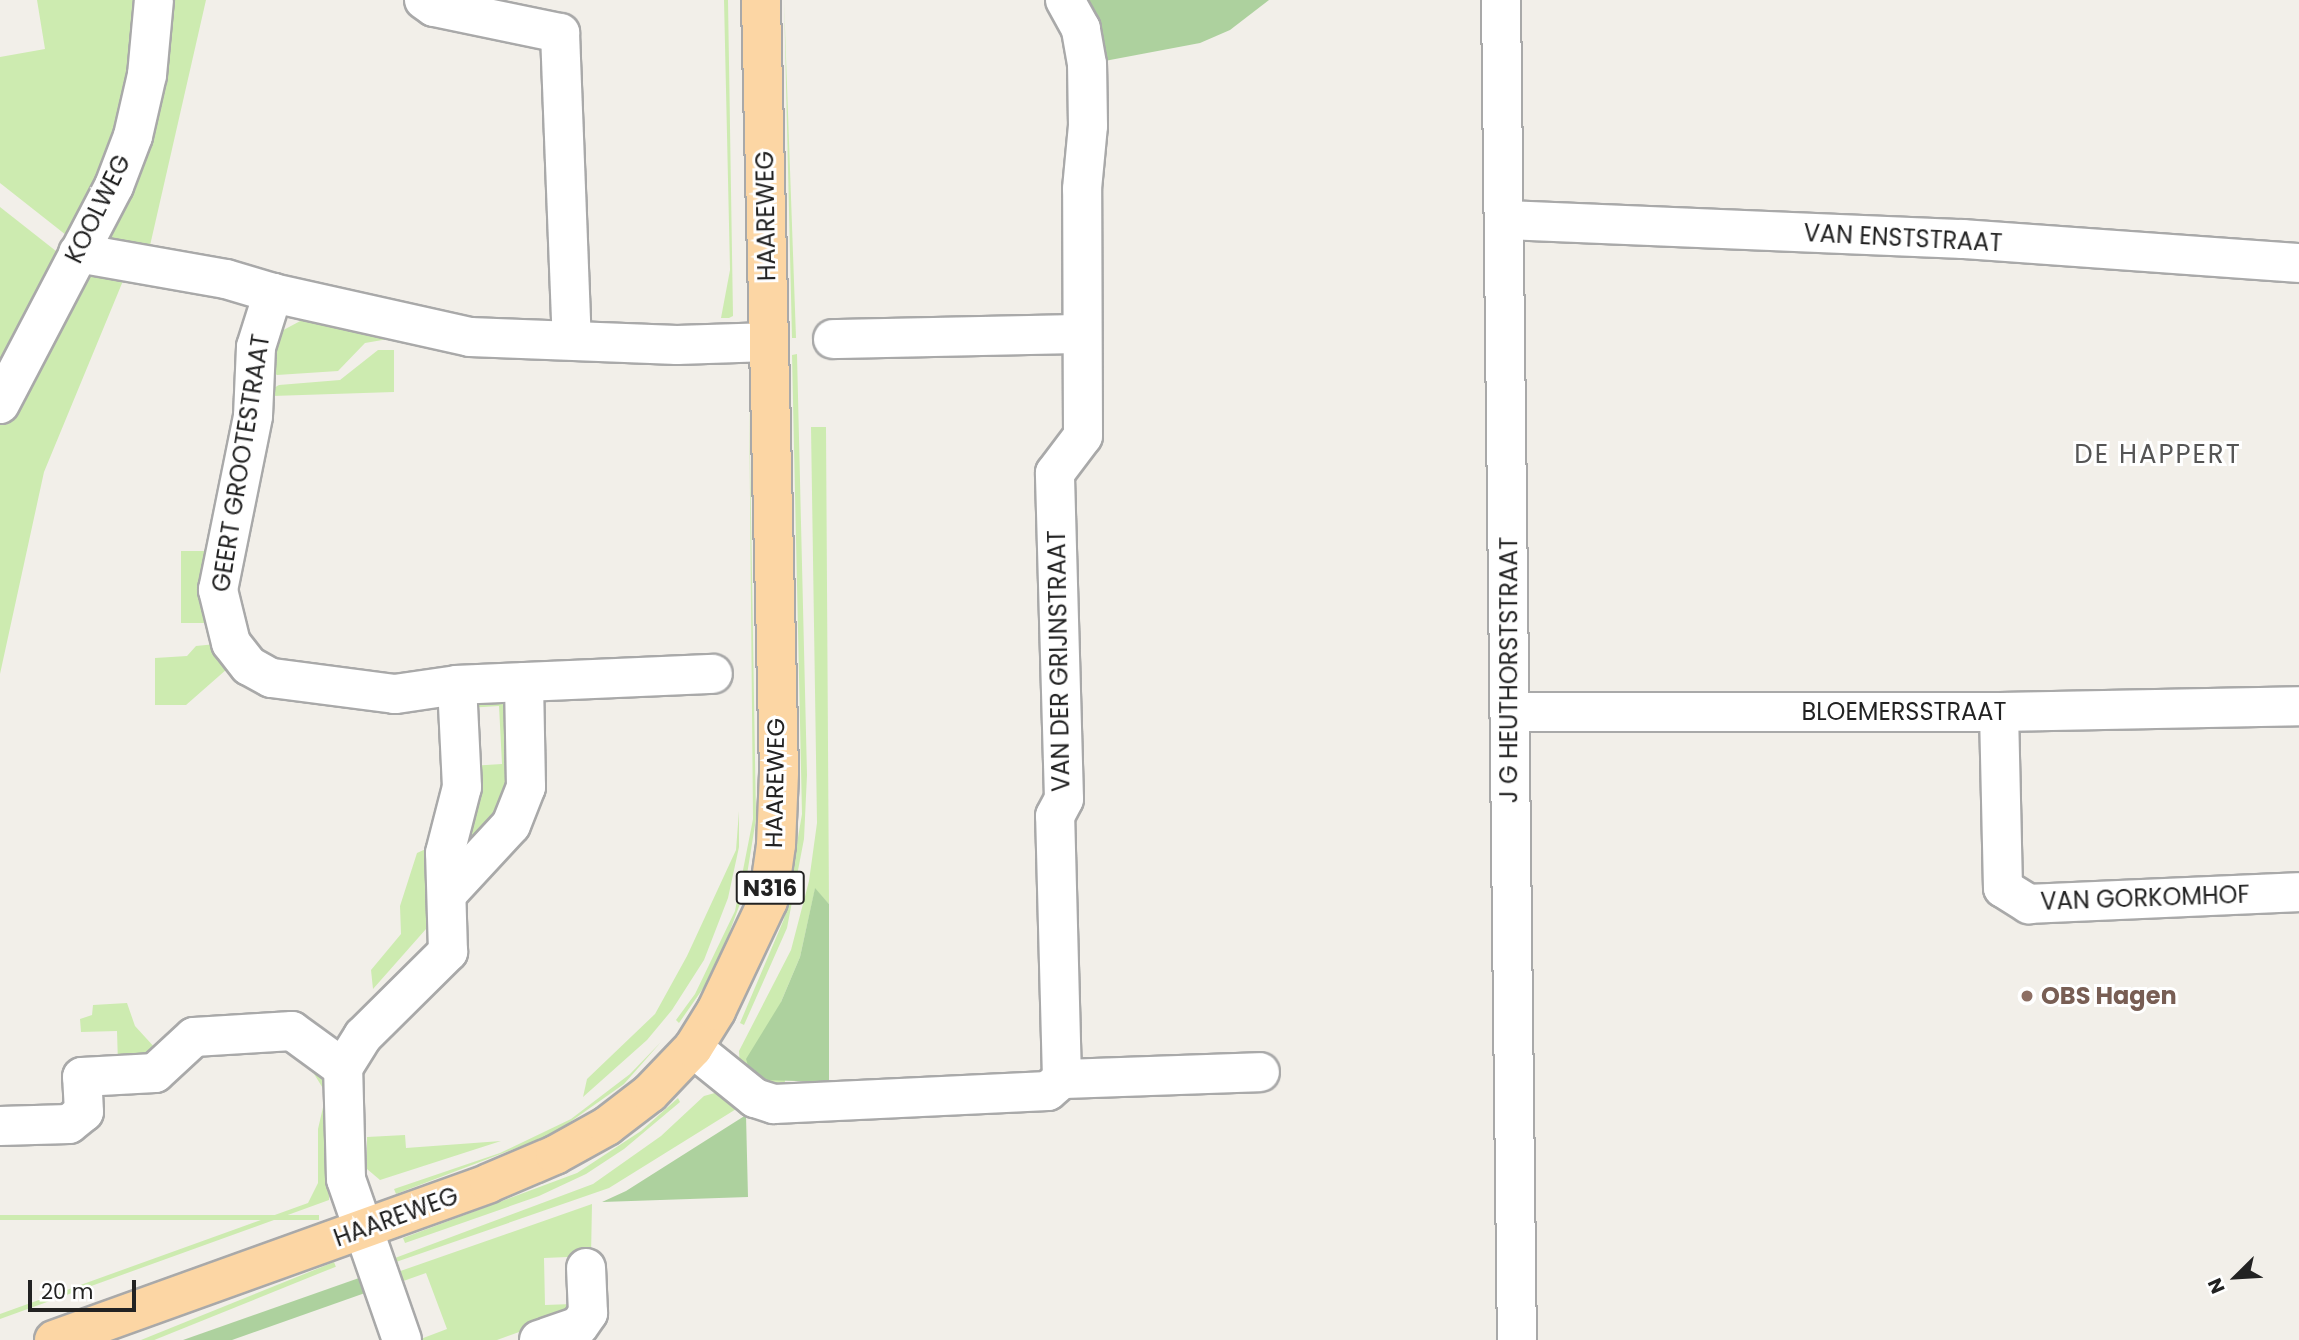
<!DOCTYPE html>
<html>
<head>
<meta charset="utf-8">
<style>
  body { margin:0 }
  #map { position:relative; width:2299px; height:1340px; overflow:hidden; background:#f2efe9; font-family:Poppins,sans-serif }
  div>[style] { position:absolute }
  .grass>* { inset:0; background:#cdebb0; transform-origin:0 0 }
  .forest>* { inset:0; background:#add19e }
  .roads { filter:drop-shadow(2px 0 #a9a9a9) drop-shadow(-2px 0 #a9a9a9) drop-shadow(0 2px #a9a9a9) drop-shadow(0 -2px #a9a9a9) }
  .minor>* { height:38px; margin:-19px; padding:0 19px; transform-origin:19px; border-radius:19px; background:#fff }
  .primary>* { height:38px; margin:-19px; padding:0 19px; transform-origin:19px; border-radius:19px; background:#fcd6a4 }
  .dots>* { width:19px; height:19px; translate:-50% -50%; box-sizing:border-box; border:4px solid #fff; border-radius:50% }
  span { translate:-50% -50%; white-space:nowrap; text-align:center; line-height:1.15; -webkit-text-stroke:6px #fff; paint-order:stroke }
  .shield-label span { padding:2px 5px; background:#fff; border:2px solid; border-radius:5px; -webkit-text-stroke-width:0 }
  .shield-label { font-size:23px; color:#222; font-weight:700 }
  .street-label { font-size:24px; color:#222 }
  .education-label { font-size:24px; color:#785e54; font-weight:700 }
  .left { translate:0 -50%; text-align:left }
  .neighbourhood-label { font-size:26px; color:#555; letter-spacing:2px }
  .north { position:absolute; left:2201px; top:1242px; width:70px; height:70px; -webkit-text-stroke:5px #fff; paint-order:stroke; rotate:246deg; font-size:19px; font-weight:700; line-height:28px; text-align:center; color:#222 }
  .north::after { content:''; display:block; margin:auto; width:24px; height:32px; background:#222; clip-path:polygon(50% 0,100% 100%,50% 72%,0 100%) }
  .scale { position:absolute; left:28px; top:1280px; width:108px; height:32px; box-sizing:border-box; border:4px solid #222; border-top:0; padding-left:9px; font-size:21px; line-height:24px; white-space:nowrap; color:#222; -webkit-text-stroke:5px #fff; paint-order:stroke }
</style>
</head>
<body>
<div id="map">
  <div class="grass">
    <div style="clip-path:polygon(37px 0,143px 0,123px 133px,73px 235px,66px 235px,0 183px,0 57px,45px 49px)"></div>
    <div style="clip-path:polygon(162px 0,206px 0,149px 250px,101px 244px)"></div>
    <div style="clip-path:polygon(724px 0,728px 0,733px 316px,729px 318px,721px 318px,730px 270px)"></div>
    <div style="clip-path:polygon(784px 0,796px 338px,792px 338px)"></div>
    <div style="clip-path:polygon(0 207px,61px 255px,0 379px)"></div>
    <div style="clip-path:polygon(77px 273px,125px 276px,44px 472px,0 674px,0 424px)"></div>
    <div style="clip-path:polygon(304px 319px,394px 338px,365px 343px,338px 371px,277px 375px,270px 370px,276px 334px)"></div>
    <div style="clip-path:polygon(378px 350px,394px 350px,394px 392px,272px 396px,272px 389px,279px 385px,340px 380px)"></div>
    <div style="clip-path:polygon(797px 354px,807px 775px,804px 839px,787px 928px,744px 1025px,740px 1023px,784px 919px,802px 814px,792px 355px)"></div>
    <div style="clip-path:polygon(749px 392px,756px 819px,744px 893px,728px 936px,704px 987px,679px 1023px,676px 1020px,695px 994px,735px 911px,753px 819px)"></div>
    <div style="clip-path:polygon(811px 427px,826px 427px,829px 904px,815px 889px,800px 957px,781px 1002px,785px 1083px,829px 1082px,776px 1092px,740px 1070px,739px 1051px,791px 950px,809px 881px,817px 823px)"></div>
    <div style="left:181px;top:551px;width:25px;height:72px"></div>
    <div style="clip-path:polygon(216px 644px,228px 663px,227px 669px,186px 705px,155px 705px,155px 658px,187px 656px,196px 646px)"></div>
    <div style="clip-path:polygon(506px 700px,516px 782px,500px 824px,454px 857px,470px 766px,502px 764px,499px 706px,467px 708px,467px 702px)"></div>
    <div style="clip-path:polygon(739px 811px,739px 847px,728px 898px,704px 960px,672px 1010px,647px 1040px,583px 1097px,587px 1079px,655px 1014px,687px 956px,736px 850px)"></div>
    <div style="clip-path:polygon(428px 848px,426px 929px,373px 989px,371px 970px,401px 934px,400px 906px,417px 853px)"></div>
    <div style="clip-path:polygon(127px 1003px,135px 1026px,156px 1049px,155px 1055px,118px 1064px,117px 1031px,81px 1032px,80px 1019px,92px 1015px,93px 1005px)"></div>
    <div style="clip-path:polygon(661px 1042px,624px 1084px,553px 1134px,396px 1194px,394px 1189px,500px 1153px,571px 1119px,630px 1074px)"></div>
    <div style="clip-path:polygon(314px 1067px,328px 1087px,329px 1200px,0 1319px,0 1314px,308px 1203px,318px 1183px,318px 1129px,324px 1103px,324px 1090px,311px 1069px)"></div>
    <div style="clip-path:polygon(722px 1091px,741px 1106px,609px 1188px,396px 1262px,395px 1258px,593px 1184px,661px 1136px,704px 1096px)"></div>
    <div style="clip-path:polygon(678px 1098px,680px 1102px,624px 1149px,586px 1174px,539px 1196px,405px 1243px,403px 1238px,577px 1173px,641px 1131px)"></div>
    <div style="clip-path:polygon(405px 1135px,406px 1148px,501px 1141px,380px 1180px,367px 1169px,367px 1137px)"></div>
    <div style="clip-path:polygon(592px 1204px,591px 1256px,544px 1258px,545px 1305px,572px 1304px,572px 1313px,497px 1340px,418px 1340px,447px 1329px,426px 1273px,392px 1285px,389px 1275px)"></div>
    <div style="left:319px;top:1215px;width:5px;height:339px;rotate:90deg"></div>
    <div style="left:334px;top:1262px;width:5px;height:228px;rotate:68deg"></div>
  </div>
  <div class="forest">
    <div style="clip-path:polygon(1076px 0,1269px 0,1230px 30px,1200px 43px,1094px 63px)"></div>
    <div style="clip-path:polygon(815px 888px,829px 904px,829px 1082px,763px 1080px,749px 1069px,746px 1059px,781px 1002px,800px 957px)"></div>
    <div style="clip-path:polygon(746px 1115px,748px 1197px,602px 1202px,626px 1191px)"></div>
    <div style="clip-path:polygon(359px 1278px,365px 1293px,232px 1340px,183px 1340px)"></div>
  </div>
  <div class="roads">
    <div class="minor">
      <div style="left:424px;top:0;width:12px;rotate:35deg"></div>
      <div style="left:434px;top:7px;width:129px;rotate:11.7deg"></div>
      <div style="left:560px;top:33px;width:307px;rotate:87.8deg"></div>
      <div style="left:1501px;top:0;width:1340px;rotate:89.32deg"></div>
      <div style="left:1507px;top:220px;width:456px;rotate:2.4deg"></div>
      <div style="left:1963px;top:239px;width:337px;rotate:4.1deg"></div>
      <div style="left:78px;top:253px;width:150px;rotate:10deg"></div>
      <div style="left:226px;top:279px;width:49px;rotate:16.6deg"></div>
      <div style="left:833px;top:339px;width:249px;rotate:-1.2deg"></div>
      <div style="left:0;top:404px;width:246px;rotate:-62.4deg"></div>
      <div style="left:114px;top:186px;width:53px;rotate:-69.2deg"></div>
      <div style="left:133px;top:136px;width:63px;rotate:-77.1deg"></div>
      <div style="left:147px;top:75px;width:75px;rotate:-84.7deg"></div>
      <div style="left:457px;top:685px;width:63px;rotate:171.7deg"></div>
      <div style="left:395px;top:694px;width:125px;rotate:-172.6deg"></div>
      <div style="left:271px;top:678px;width:25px;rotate:-151deg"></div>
      <div style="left:249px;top:666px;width:29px;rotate:-128deg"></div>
      <div style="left:231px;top:643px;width:55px;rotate:-103.8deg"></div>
      <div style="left:218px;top:590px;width:177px;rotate:-78.6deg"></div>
      <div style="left:253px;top:416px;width:69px;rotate:-87.5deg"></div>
      <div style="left:256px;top:347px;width:57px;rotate:-72.5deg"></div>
      <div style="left:273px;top:293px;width:202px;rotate:12.6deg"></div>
      <div style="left:470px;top:337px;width:207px;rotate:2.2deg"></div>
      <div style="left:677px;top:345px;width:92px;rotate:-1.9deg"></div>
      <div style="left:1509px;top:712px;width:490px"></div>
      <div style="left:1999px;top:712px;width:300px;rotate:-1.1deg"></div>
      <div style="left:1999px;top:712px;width:176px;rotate:88.7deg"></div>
      <div style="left:2003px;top:888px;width:31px;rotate:32deg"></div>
      <div style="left:2029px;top:904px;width:270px;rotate:-2.5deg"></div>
      <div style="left:447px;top:894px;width:94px;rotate:-47.2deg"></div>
      <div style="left:511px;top:825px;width:41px;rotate:-68.5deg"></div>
      <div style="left:526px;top:787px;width:105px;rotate:-91.1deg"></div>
      <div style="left:693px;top:1048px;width:80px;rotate:38.9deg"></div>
      <div style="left:755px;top:1098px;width:20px;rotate:18deg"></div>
      <div style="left:774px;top:1104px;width:274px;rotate:-2.7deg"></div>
      <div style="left:1048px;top:1091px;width:18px;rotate:-41deg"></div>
      <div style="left:1062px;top:1079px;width:263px;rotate:-91.5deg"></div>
      <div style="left:1055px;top:816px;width:19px;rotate:-62deg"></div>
      <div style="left:1064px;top:799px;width:326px;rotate:-91.6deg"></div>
      <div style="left:1055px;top:473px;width:46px;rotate:-52.9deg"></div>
      <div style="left:1083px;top:436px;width:247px;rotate:-90.2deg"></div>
      <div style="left:1082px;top:189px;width:63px;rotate:-84.6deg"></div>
      <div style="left:1088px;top:126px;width:62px;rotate:-90.9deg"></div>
      <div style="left:1087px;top:64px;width:36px;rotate:-100deg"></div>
      <div style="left:1081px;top:29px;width:33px;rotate:-119deg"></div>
      <div style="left:1062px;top:1079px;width:198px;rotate:-2deg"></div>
      <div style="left:0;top:1126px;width:69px;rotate:-1.7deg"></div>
      <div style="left:69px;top:1124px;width:19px;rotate:-39deg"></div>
      <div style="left:84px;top:1112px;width:35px;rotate:-93deg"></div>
      <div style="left:82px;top:1077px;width:73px;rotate:-3.1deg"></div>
      <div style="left:155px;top:1073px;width:53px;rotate:-42.7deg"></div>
      <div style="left:194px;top:1037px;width:98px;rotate:-3.5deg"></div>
      <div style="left:292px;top:1031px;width:63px;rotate:36deg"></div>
      <div style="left:402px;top:1340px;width:170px;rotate:-109.2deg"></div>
      <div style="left:346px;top:1179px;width:111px;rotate:-91.5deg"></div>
      <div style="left:343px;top:1068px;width:38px;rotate:-58deg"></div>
      <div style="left:363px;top:1036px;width:120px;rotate:-44.7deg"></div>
      <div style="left:448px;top:952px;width:99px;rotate:-91.7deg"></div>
      <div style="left:445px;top:853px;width:68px;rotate:-75.6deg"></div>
      <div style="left:462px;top:787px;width:102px;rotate:-92.8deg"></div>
      <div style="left:457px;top:685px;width:256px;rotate:-2.5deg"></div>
      <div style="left:539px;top:1340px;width:42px;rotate:-19.3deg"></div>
      <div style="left:579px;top:1326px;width:16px;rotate:-55deg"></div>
      <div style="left:588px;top:1313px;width:45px;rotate:-92.5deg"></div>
    </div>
    <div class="primary">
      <div style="left:54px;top:1340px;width:462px;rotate:-19.8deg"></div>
      <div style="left:489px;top:1183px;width:72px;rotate:-23deg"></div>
      <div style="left:555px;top:1155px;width:60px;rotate:-29.1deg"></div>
      <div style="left:607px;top:1126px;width:54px;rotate:-37.5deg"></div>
      <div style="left:650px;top:1093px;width:62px;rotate:-46.3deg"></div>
      <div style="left:693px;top:1048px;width:44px;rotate:-58.1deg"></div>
      <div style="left:716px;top:1011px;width:122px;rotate:-64.7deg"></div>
      <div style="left:768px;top:901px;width:57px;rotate:-81.9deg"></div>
      <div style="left:776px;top:845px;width:73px;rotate:-87.6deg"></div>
      <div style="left:779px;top:772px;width:772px;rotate:-91.34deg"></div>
    </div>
  </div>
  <div class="dots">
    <div style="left:2027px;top:996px;background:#8d6e63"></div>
  </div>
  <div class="shield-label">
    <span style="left:770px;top:888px">N316</span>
  </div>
  <div class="street-label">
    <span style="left:98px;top:209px;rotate:-64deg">KOOLWEG</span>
    <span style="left:766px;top:216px;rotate:-91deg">HAAREWEG</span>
    <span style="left:1903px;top:238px;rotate:3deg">VAN ENSTSTRAAT</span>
    <span style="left:241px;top:463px;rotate:-81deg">GEERT GROOTESTRAAT</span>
    <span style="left:1059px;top:661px;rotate:-91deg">VAN DER GRIJNSTRAAT</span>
    <span style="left:1509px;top:670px;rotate:-90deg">J G HEUTHORSTSTRAAT</span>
    <span style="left:1904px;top:712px">BLOEMERSSTRAAT</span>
    <span style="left:775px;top:783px;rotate:-89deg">HAAREWEG</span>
    <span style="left:2145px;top:898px;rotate:-2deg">VAN GORKOMHOF</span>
    <span style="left:396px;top:1217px;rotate:-20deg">HAAREWEG</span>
  </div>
  <div class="education-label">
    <span class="left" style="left:2041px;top:996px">OBS Hagen</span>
  </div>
  <div class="neighbourhood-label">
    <span style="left:2158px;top:455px">DE HAPPERT</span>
  </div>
  <div class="north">N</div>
  <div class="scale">20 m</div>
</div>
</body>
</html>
